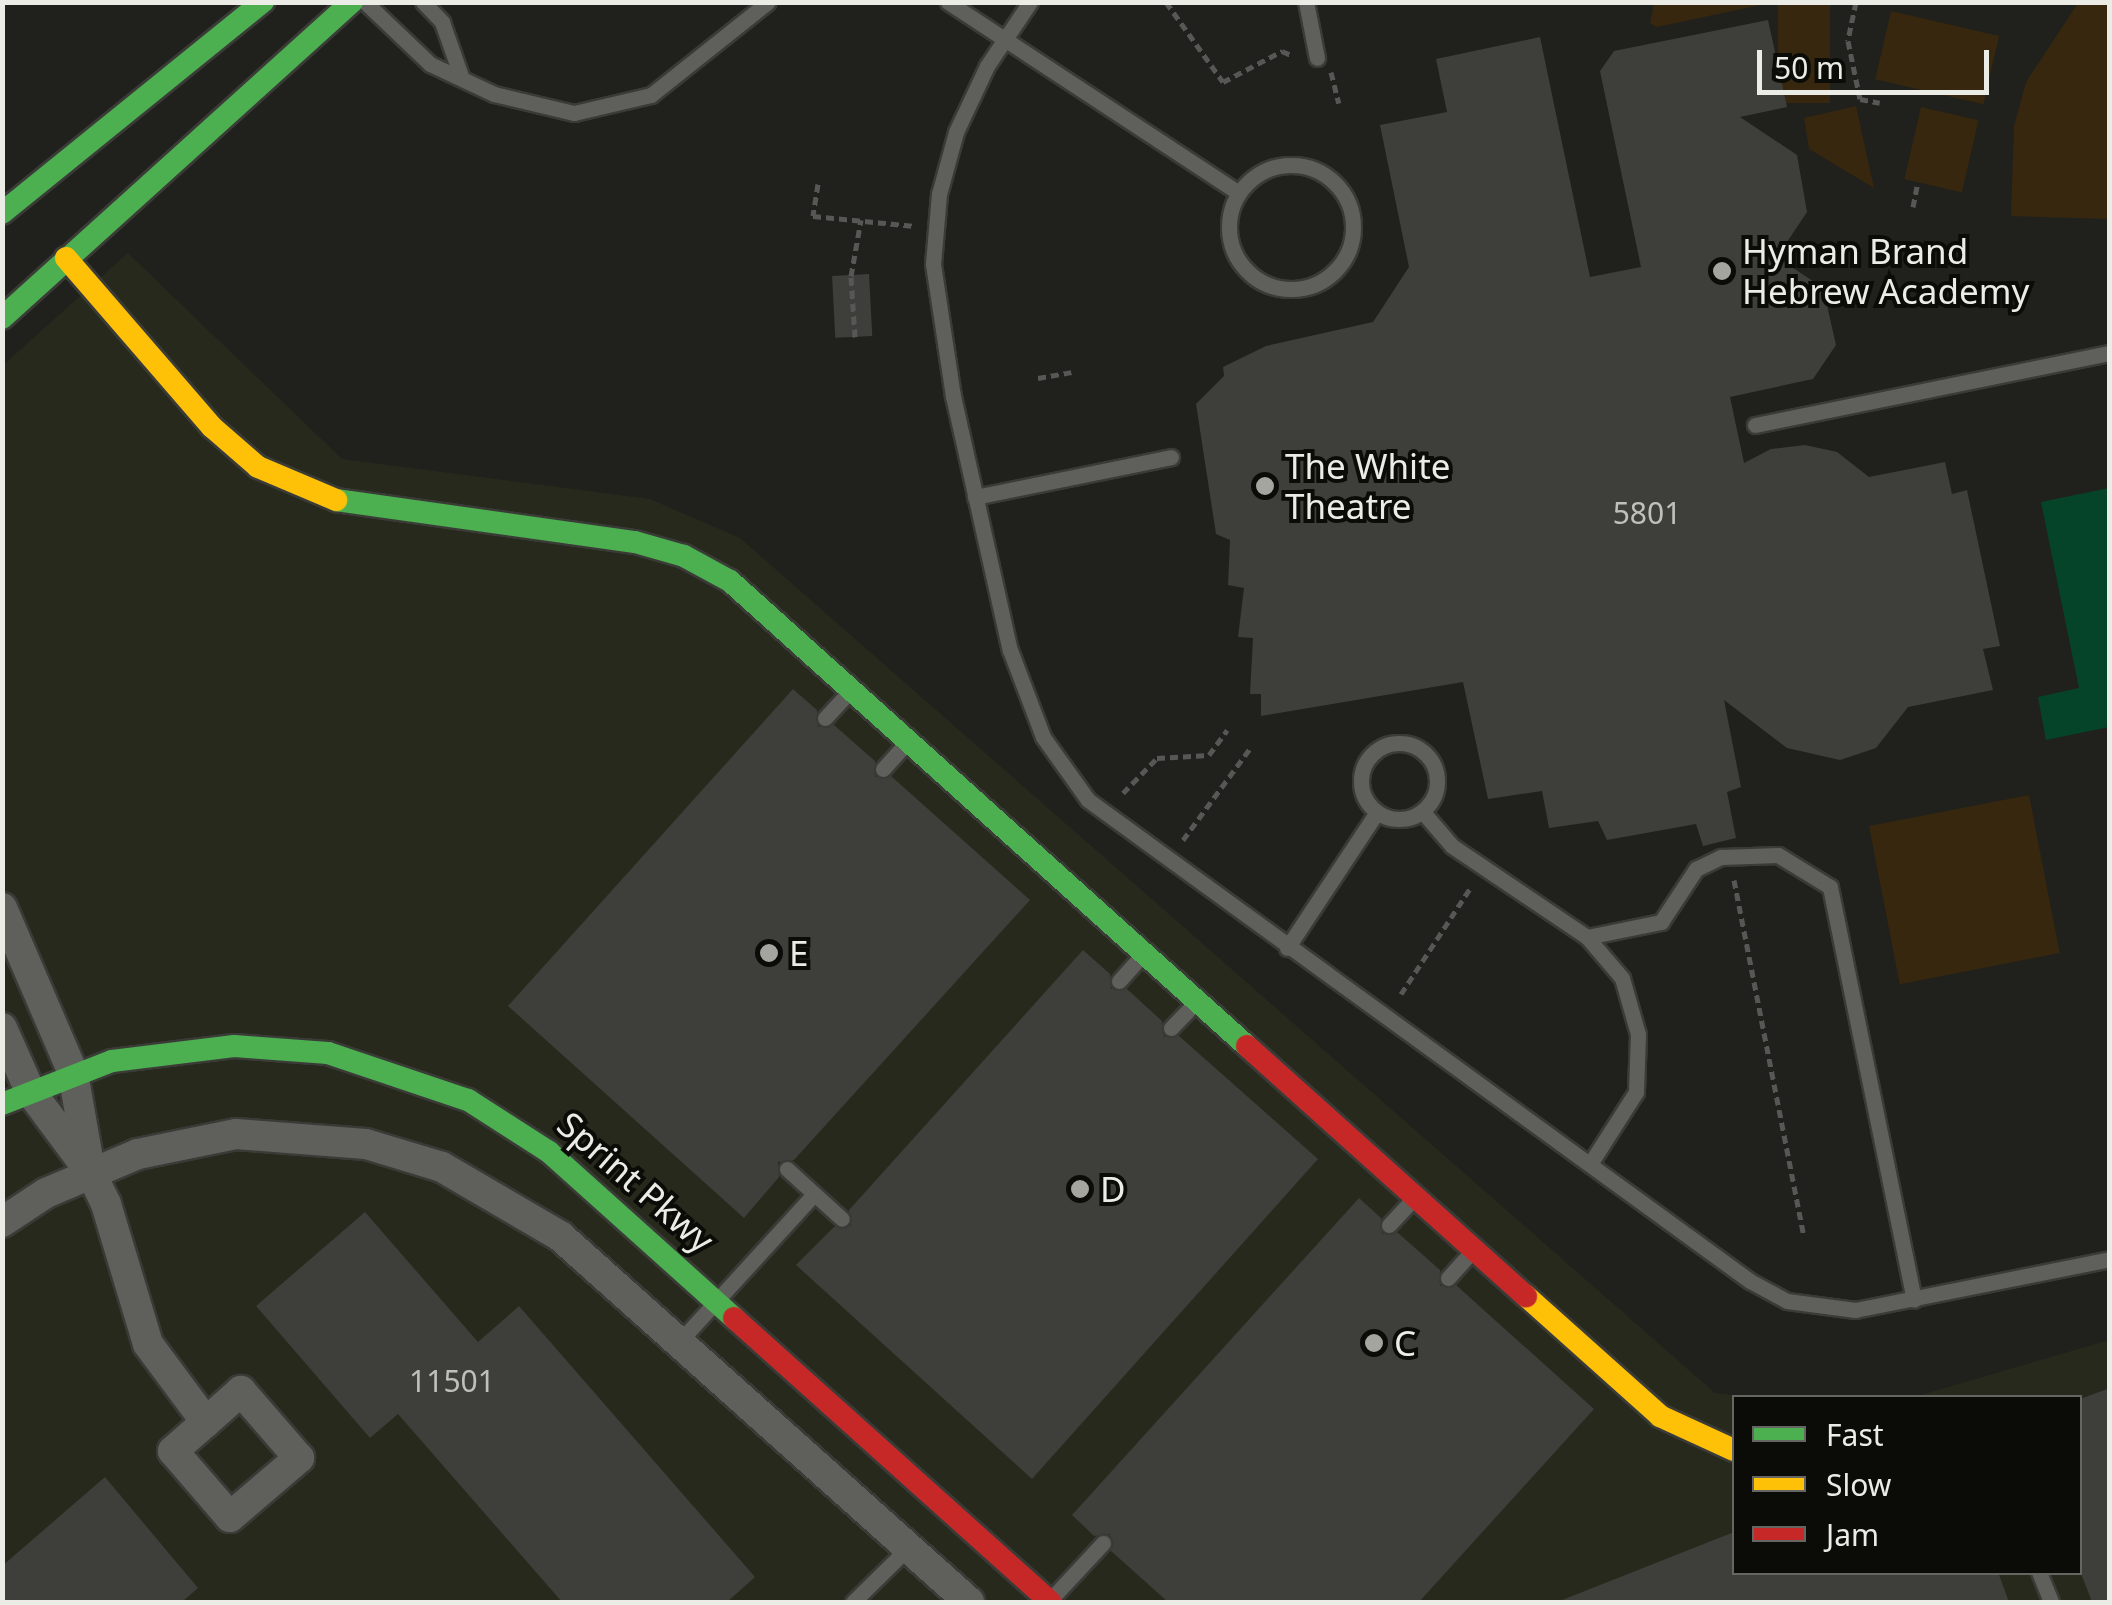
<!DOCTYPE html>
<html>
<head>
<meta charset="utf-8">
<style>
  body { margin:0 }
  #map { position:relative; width:2112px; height:1605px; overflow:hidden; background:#20211c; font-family:"Noto Sans",sans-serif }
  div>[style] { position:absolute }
  .built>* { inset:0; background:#26291b }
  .green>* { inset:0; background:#36270e; transform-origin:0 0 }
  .water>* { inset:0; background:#054429 }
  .building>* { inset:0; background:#3e3e3a; transform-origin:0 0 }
  .path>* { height:5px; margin-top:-2.5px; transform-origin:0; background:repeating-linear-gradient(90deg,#575855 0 8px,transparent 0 13px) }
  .roads { filter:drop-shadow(2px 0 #3a3b37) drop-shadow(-2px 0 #3a3b37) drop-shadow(0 2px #3a3b37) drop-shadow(0 -2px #3a3b37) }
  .lane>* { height:15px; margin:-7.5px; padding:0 7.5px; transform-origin:7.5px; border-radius:7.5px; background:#5f605c }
  .lane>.ring { margin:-7.5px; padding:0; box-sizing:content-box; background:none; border:15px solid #5f605c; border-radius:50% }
  .street>* { height:30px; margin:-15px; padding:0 15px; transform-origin:15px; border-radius:15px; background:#5f605c }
  .fast>* { height:22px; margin:-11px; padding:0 11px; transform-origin:11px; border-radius:11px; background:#4caf50 }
  .slow>* { height:22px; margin:-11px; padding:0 11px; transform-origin:11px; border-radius:11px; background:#ffc107 }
  .jam>* { height:22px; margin:-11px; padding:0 11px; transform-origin:11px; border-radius:11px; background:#c62828 }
  .dots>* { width:28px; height:28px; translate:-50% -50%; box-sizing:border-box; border:5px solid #0b0c08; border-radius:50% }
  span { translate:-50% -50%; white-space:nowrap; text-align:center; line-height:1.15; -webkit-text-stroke:8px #0b0c08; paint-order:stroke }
  .number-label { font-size:30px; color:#c0c0bb }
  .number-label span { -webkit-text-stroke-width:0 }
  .poi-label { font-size:35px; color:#ebece6 }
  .left { translate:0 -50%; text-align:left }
  .street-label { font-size:35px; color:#ebece6 }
  .frame { position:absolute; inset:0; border:5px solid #ebece6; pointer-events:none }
  .legend { position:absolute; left:1732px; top:1395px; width:350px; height:180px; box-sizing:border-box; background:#0b0c08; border:2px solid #656661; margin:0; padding:12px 18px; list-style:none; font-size:30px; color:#ebece6 }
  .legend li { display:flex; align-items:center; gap:20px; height:50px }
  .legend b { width:50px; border:2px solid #656661 }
  .scale { position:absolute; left:1757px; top:50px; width:232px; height:45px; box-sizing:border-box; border:5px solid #ebece6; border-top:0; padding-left:12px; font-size:30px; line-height:35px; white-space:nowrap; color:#ebece6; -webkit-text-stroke:8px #0b0c08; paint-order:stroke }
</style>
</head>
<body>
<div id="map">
  <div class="built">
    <div style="clip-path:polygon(128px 253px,342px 459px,650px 499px,740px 538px,1715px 1393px,1747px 1397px,1734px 1398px,1734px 1572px,2080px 1572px,2080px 1398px,1914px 1397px,2109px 1340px,2109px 1602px,3px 1602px,2px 366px)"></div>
  </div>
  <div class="green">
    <div style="clip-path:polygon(1654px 3px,1654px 2px,1770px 3px,1657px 27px,1650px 23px)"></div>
    <div style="left:1778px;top:3px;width:52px;height:100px"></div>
    <div style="clip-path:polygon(2078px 3px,2109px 3px,2109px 219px,2011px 216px,2014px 126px,2026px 82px)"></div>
    <div style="left:1891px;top:11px;width:111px;height:70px;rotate:13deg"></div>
    <div style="clip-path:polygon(1856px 106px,1874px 188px,1809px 149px,1804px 118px)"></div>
    <div style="left:1921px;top:107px;width:59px;height:74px;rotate:13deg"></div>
    <div style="left:2029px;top:795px;width:161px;height:163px;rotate:79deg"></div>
  </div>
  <div class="water">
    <div style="clip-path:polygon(2109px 488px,2109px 727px,2046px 740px,2038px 697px,2079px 688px,2041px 502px)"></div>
  </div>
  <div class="building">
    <div style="clip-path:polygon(1768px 20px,1787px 107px,1740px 117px,1797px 155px,1807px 212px,1777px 257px,1823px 288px,1836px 345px,1813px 379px,1730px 397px,1744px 463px,1771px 449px,1805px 445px,1837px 452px,1869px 477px,1945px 462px,1952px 494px,1967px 490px,2000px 646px,1983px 649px,1993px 690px,1908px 707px,1876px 748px,1840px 760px,1787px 748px,1724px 700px,1741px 787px,1727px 792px,1736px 838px,1703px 846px,1696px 824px,1607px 840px,1598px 821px,1549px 828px,1542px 791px,1488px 799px,1463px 682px,1261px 716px,1261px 694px,1250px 694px,1253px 638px,1238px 637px,1244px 588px,1228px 585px,1230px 540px,1216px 534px,1196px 404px,1224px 376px,1223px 367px,1266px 346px,1373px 322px,1409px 267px,1380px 125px,1447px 112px,1436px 59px,1540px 37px,1590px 277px,1641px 267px,1600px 71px,1614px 51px)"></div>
    <div style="left:869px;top:274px;width:62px;height:37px;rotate:87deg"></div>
    <div style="clip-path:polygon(793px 689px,817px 710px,818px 727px,834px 725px,875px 761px,875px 777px,891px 776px,1030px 900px,794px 1160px,778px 1162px,779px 1177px,744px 1218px,508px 1006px)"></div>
    <div style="clip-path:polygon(1083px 950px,1110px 974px,1111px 989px,1127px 989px,1162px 1021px,1164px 1037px,1179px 1036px,1318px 1159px,1032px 1479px,796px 1265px,834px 1227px,851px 1226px,849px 1210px)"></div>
    <div style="clip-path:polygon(1359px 1198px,1381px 1218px,1382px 1234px,1397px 1232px,1440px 1270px,1440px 1286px,1456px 1285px,1594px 1409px,1419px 1602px,1168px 1602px,1111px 1551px,1110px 1534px,1094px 1536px,1072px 1515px)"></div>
    <div style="clip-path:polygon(365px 1212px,478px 1342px,519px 1306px,755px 1577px,727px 1602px,562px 1602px,398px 1414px,370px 1438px,256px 1306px)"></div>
    <div style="clip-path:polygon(2110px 1388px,2110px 1602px,2092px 1602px,2080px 1571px,2080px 1399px)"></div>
    <div style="clip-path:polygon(105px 1477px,198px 1588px,182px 1602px,2px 1602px,2px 1566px)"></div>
    <div style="clip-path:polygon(1734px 1532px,1734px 1572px,1998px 1572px,2009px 1602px,1557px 1602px)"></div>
  </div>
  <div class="path">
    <div style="left:1166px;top:2px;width:98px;rotate:54.5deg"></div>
    <div style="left:1223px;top:82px;width:67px;rotate:-27.7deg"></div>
    <div style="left:1282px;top:51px;width:12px;rotate:24deg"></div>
    <div style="left:1856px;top:2px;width:40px;rotate:102deg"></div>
    <div style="left:1848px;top:41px;width:59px;rotate:78.3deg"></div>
    <div style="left:1860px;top:99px;width:20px;rotate:11deg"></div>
    <div style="left:1331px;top:72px;width:32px;rotate:76deg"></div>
    <div style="left:818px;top:184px;width:32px;rotate:99deg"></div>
    <div style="left:813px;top:216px;width:102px;rotate:5.6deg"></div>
    <div style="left:1913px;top:207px;width:25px;rotate:-79deg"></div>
    <div style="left:855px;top:337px;width:61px;rotate:-93.8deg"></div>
    <div style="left:851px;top:276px;width:57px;rotate:-79.9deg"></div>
    <div style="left:1038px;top:378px;width:34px;rotate:-10deg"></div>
    <div style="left:1123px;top:793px;width:49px;rotate:-45.8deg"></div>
    <div style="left:1157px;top:758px;width:52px;rotate:-3.3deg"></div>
    <div style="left:1209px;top:755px;width:31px;rotate:-54deg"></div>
    <div style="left:1183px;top:840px;width:115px;rotate:-53.8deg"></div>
    <div style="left:1734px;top:880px;width:363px;rotate:78.9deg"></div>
    <div style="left:1401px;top:994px;width:128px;rotate:-56.8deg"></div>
  </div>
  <div class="roads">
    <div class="lane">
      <div style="left:365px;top:2px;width:90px;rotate:43.6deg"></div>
      <div style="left:430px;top:64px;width:71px;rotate:25.1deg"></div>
      <div style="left:494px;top:94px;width:82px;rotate:13.4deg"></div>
      <div style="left:574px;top:113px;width:79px;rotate:-13.2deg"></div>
      <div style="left:651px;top:95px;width:149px;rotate:-38.5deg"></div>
      <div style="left:423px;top:2px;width:28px;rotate:46deg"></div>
      <div style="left:442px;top:22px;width:57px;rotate:70.6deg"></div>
      <div style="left:948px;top:2px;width:348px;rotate:33.3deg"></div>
      <div style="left:1030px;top:2px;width:77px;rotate:123.9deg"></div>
      <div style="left:987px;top:66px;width:73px;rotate:115.2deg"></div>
      <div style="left:956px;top:132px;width:64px;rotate:105.3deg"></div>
      <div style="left:939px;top:194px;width:70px;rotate:94.9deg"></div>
      <div style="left:933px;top:264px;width:134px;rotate:81.4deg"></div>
      <div style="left:953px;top:396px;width:260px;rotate:77.4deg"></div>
      <div style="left:1010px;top:650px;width:93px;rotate:69.2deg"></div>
      <div style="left:1043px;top:737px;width:77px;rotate:54.5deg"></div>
      <div style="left:1088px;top:800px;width:818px;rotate:36deg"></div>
      <div style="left:1750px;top:1281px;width:42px;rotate:28.4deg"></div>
      <div style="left:1787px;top:1301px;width:69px;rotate:7.5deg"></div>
      <div style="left:1855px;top:1310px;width:260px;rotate:-11.3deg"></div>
      <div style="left:1306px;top:2px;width:57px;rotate:78.9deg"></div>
      <div class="ring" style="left:1229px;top:165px;width:109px;height:109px"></div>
      <div style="left:1755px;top:425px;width:362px;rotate:-11.5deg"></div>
      <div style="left:975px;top:497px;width:200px;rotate:-11.5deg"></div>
      <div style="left:825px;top:718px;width:37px;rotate:-47deg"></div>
      <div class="ring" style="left:1361px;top:743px;width:61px;height:61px"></div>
      <div style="left:883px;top:769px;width:36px;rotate:-48deg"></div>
      <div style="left:1422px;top:811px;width:46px;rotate:49.4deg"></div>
      <div style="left:1452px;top:846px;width:163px;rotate:34deg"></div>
      <div style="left:1587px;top:937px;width:54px;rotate:49.5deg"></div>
      <div style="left:1622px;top:978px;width:58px;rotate:74.1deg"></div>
      <div style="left:1638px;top:1034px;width:58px;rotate:92deg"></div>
      <div style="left:1636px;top:1092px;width:85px;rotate:122.6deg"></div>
      <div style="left:1587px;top:937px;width:76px;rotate:-11.5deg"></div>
      <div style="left:1661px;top:922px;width:64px;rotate:-56.6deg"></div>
      <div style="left:1696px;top:869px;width:28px;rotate:-26deg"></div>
      <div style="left:1721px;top:857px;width:57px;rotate:-2deg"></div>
      <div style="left:1778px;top:855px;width:61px;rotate:31.6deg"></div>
      <div style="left:1830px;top:887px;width:421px;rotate:78.5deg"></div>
      <div style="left:1287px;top:948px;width:163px;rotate:-56.5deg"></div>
      <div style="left:1119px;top:981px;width:36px;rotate:-48deg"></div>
      <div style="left:1171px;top:1028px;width:36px;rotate:-46deg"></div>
      <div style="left:787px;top:1169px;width:74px;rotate:42.3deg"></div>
      <div style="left:1389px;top:1225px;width:35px;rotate:-47deg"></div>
      <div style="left:1448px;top:1278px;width:36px;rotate:-48deg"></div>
      <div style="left:679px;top:1342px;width:200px;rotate:-47.6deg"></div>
      <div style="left:2039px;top:1572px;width:32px;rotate:68deg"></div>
      <div style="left:1050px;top:1600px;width:78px;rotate:-47.1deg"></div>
      <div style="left:853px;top:1602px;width:77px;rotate:-44.5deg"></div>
    </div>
    <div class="street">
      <div style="left:2px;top:908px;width:180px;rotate:66.7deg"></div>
      <div style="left:73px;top:1073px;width:93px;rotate:80.1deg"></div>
      <div style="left:2px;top:1028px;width:69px;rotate:66deg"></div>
      <div style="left:30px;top:1091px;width:102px;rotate:53.4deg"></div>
      <div style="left:91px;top:1173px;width:34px;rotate:64deg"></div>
      <div style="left:106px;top:1204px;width:146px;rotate:73.3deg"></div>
      <div style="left:148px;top:1344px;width:97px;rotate:53.4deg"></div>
      <div style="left:206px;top:1422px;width:44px;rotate:138.7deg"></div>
      <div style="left:173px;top:1451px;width:87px;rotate:49.2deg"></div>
      <div style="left:230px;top:1517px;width:91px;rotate:-40.5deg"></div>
      <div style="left:299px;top:1458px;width:89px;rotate:-130.9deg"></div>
      <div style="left:241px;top:1391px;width:47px;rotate:138.5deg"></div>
      <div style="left:2px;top:1222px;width:53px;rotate:-33.4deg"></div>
      <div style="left:46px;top:1193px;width:100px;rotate:-23deg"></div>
      <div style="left:138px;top:1154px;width:100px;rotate:-11.5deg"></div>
      <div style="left:236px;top:1134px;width:130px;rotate:4.4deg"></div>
      <div style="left:366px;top:1144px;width:79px;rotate:16.8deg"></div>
      <div style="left:442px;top:1167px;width:137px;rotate:30.3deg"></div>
      <div style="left:560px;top:1236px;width:549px;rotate:41.82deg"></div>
    </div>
    <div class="fast">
      <div style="left:2px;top:213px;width:336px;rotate:-39deg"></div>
      <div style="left:2px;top:318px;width:472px;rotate:-42.1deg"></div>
      <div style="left:336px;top:500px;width:302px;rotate:8deg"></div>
      <div style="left:635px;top:542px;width:51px;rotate:15.9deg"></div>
      <div style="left:684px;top:556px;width:52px;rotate:28.5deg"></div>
      <div style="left:730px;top:581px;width:695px;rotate:41.97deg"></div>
      <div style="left:2px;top:1104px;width:118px;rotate:-21.4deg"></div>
      <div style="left:112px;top:1061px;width:123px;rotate:-7deg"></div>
      <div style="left:234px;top:1046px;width:94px;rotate:4.3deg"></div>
      <div style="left:328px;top:1053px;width:148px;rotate:18.6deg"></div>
      <div style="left:468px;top:1100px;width:96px;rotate:32.7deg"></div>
      <div style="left:549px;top:1152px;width:249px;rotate:41.9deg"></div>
    </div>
    <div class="slow">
      <div style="left:66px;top:258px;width:223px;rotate:49.2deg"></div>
      <div style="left:212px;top:427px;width:61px;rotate:41deg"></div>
      <div style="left:258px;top:467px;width:85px;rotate:22.9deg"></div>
      <div style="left:1526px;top:1296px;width:180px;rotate:41.8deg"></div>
      <div style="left:1660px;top:1416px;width:81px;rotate:24.7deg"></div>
    </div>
    <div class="jam">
      <div style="left:1247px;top:1046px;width:375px;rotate:41.9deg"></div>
      <div style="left:734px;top:1318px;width:425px;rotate:41.9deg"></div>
    </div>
  </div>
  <div class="dots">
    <div style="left:1722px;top:271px;background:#a4a59f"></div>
    <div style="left:1265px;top:486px;background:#a4a59f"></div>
    <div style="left:769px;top:953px;background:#a4a59f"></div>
    <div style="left:1080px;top:1189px;background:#a4a59f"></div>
    <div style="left:1374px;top:1343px;background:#a4a59f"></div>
  </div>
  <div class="number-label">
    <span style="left:1647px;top:513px">5801</span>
    <span style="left:452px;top:1381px">11501</span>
  </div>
  <div class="poi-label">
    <span class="left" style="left:1742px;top:271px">Hyman Brand<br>Hebrew Academy</span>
    <span class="left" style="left:1285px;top:486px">The White<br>Theatre</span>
    <span class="left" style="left:789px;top:953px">E</span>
    <span class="left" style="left:1100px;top:1189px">D</span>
    <span class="left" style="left:1394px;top:1343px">C</span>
  </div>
  <div class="street-label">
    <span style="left:636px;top:1182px;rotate:41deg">Sprint Pkwy</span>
  </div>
  <div class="frame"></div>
  <ul class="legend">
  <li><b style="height:12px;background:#4caf50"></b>Fast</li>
  <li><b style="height:12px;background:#ffc107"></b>Slow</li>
  <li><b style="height:12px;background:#c62828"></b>Jam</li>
  </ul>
  <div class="scale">50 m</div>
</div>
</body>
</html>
